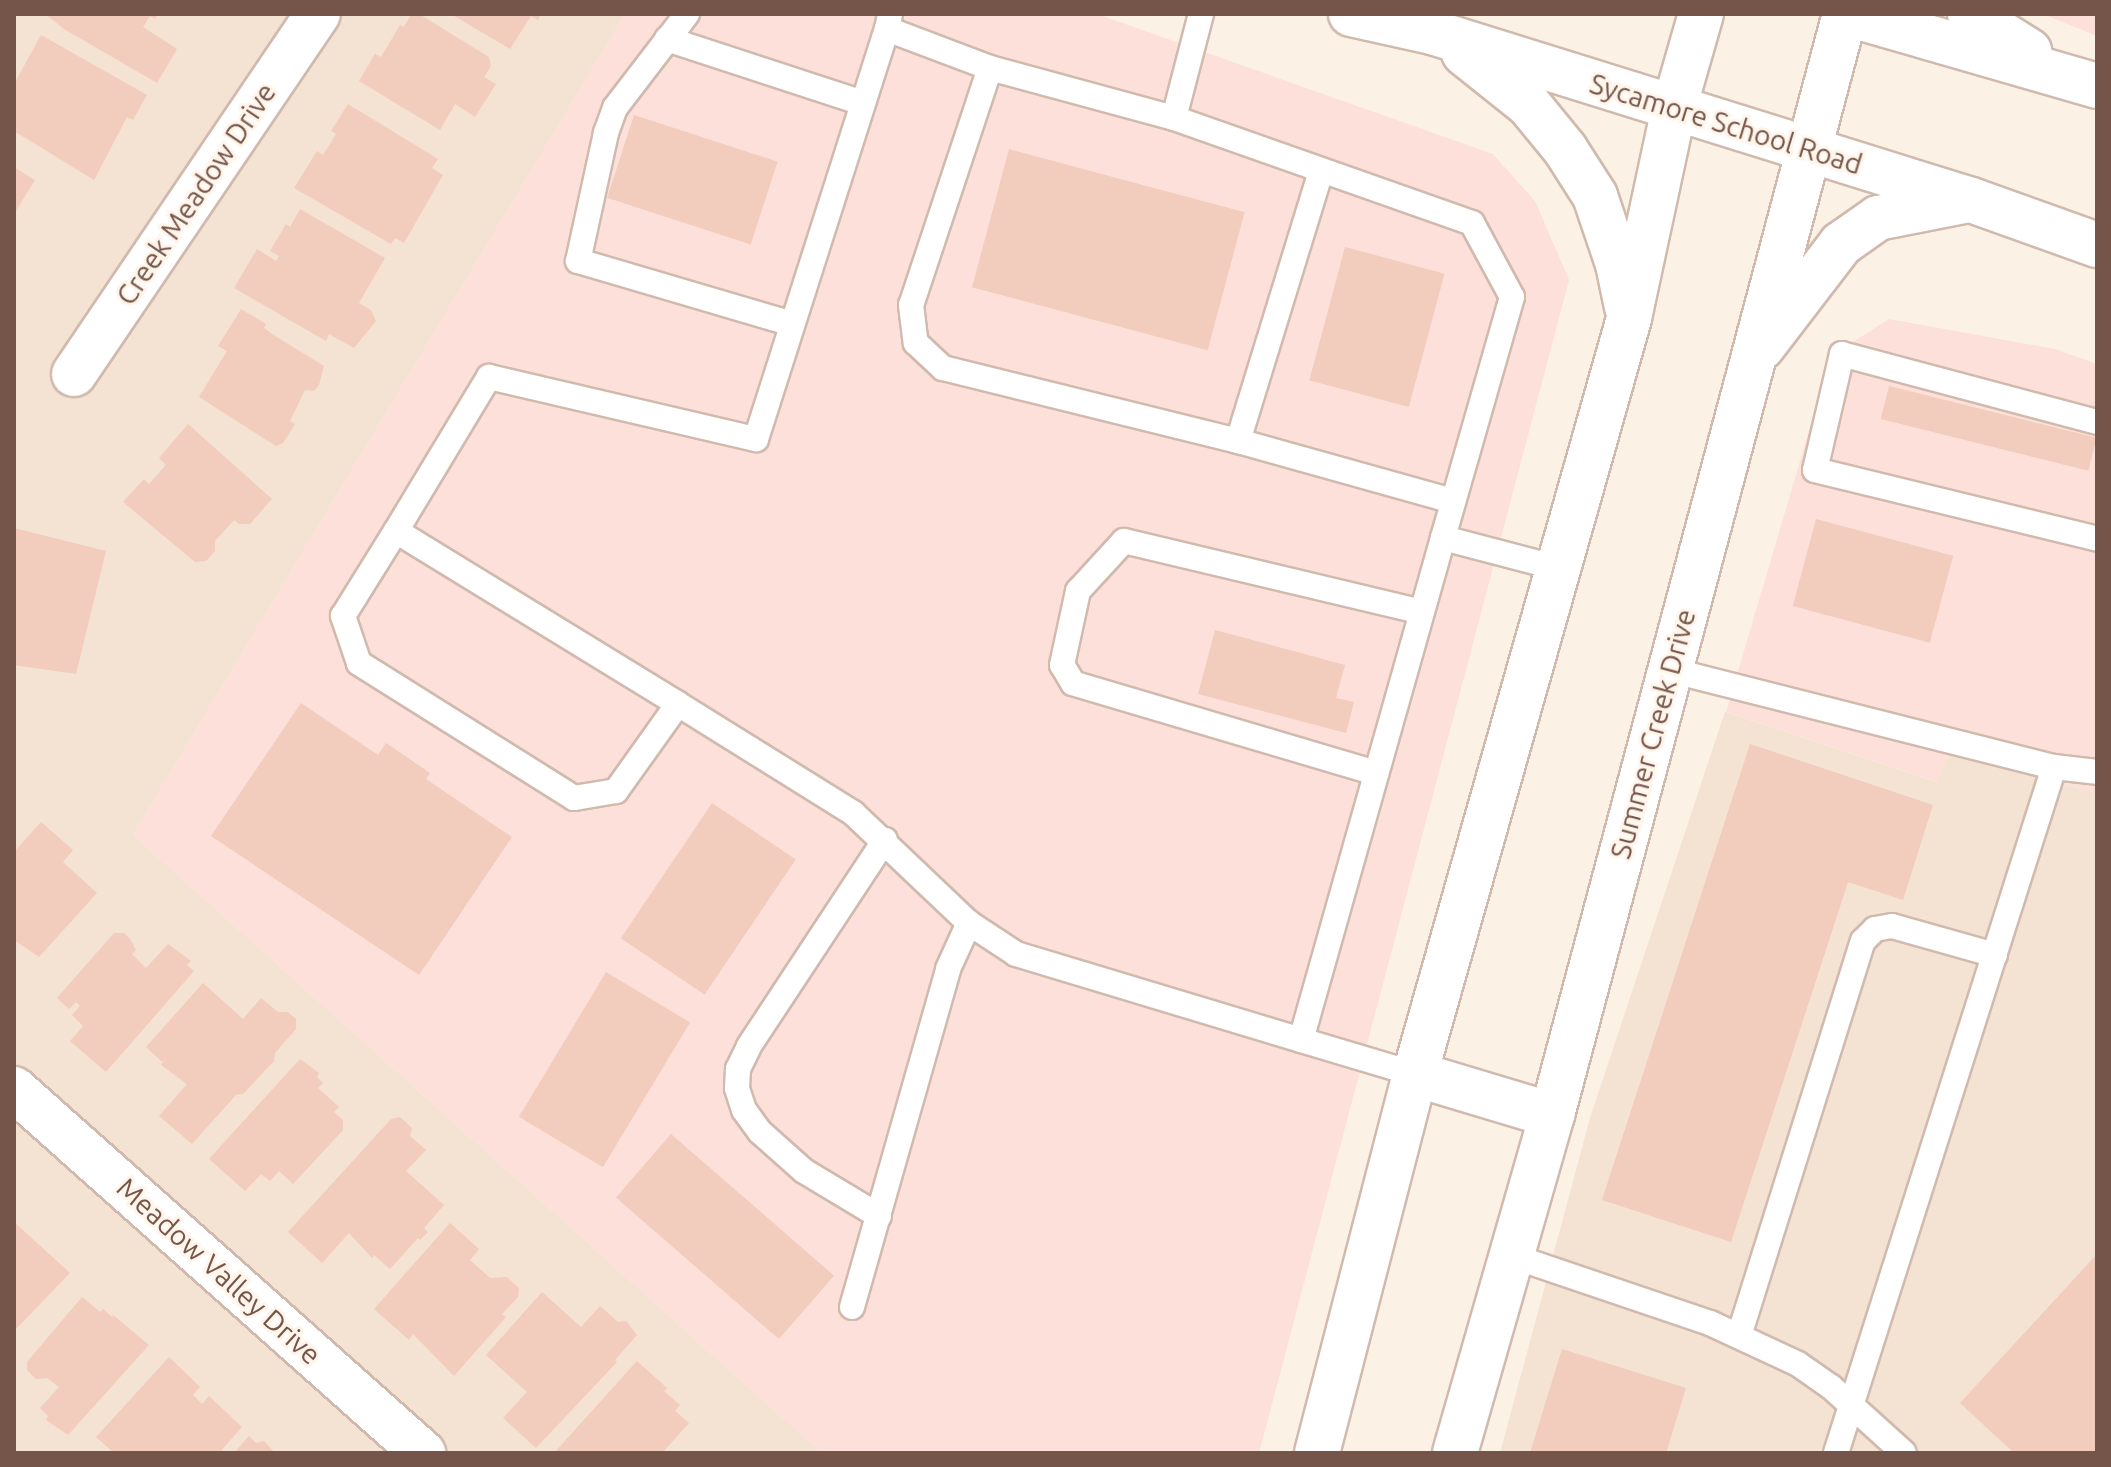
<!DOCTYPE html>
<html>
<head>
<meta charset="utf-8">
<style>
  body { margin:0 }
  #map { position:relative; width:2111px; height:1467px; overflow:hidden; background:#fcf1e5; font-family:Ubuntu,sans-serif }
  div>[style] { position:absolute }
  .residential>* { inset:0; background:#f4e2d3 }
  .commercial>* { inset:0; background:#fde0d9 }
  .building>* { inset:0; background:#f2ccbd; transform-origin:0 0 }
  .roads { filter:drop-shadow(2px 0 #d0baae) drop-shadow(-2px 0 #d0baae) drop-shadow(0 2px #d0baae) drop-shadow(0 -2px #d0baae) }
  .lane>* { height:24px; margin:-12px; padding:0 12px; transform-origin:12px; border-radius:12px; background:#fff }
  .street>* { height:44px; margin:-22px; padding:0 22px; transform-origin:22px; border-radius:22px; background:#fff }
  .secondary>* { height:44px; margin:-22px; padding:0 22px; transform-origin:22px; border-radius:22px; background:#fff }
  span { translate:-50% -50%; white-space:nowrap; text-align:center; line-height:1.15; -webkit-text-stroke:6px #fff5eb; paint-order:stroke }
  .street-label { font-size:28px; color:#75554a }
  .frame { position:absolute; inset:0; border:16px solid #75554a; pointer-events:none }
</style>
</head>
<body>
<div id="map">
  <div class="residential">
    <div style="clip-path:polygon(14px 14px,625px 14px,133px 835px,822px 1453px,14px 1453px)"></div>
    <div style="clip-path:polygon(1725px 712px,1936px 782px,1949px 754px,2097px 793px,2097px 1453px,1500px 1453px,1590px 1118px)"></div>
  </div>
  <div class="commercial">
    <div style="clip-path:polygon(625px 14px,1097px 14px,1493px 154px,1535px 201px,1569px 280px,1259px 1453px,822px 1453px,133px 835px)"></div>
    <div style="clip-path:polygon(2043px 14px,2097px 14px,2097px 36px)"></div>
    <div style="clip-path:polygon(1889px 319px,2055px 349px,2097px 364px,2097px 793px,1949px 754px,1937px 782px,1726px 712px,1831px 356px)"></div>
  </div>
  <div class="building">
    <div style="clip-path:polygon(45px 14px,158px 14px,155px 19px,150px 16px,143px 27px,177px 49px,157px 83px,64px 29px)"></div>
    <div style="clip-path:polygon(411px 14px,419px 14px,489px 57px,491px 66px,484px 77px,496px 84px,475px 117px,455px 104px,440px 130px,359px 81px,375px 54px,381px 57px,400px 25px,404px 27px)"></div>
    <div style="clip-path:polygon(451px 14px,541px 14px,538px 20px,531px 16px,510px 49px)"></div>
    <div style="clip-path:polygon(41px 35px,147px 95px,133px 120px,127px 117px,94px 180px,14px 131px,14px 84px)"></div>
    <div style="clip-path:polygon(348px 104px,438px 159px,432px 168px,443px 175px,404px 243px,395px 238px,391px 244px,294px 188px,317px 151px,323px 155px,336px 134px,331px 131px)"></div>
    <div style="left:634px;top:115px;width:151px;height:87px;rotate:18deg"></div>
    <div style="left:1009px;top:149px;width:244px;height:143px;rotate:15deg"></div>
    <div style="clip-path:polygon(14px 167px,35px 180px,14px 214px)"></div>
    <div style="clip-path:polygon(300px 209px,385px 258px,359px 303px,371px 310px,376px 321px,354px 348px,329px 334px,326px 341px,234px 288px,257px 249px,276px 261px,279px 256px,270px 251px,286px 224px,290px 227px)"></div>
    <div style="left:1345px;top:247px;width:103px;height:138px;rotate:15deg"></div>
    <div style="clip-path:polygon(241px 309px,266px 324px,264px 328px,275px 336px,324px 366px,319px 385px,314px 391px,305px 390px,290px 421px,295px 424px,283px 443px,276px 446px,199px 397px,227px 351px,218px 346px)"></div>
    <div style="left:1889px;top:386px;width:214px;height:34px;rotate:14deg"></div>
    <div style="clip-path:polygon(188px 424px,272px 499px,250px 524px,239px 524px,234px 520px,215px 541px,215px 551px,206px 561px,195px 562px,123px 502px,144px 479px,149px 484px,166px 465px,159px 458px)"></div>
    <div style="left:1816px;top:519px;width:142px;height:90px;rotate:15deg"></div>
    <div style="clip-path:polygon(14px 528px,106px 551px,76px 674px,14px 665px)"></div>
    <div style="clip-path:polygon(1215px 630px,1345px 665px,1336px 698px,1354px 702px,1346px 733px,1198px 694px)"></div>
    <div style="clip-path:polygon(301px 703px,378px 755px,386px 743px,430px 773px,426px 779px,512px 837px,419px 975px,211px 836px)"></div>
    <div style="clip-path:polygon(1750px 744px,1933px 805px,1903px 900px,1848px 882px,1731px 1242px,1602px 1200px)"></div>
    <div style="left:712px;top:803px;width:101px;height:163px;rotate:34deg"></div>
    <div style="clip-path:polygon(41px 822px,73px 850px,63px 862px,97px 893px,39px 957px,14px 940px,14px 852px)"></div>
    <div style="clip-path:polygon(114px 933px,124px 933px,130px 939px,136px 950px,132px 954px,146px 968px,168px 944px,191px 961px,187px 965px,194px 971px,106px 1072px,70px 1041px,83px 1026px,72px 1015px,80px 1006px,76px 1002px,69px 1009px,57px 998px)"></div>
    <div style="left:606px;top:972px;width:98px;height:169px;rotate:31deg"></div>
    <div style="clip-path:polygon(203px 983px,243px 1019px,261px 998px,278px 1012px,288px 1012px,296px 1019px,296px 1029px,275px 1053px,274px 1061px,243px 1094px,236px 1095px,192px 1144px,159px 1116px,187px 1084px,161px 1065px,168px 1054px,162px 1062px,146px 1047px)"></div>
    <div style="clip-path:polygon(300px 1059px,319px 1073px,317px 1077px,323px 1083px,318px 1088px,339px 1107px,334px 1112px,343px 1120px,343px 1130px,293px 1184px,279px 1171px,270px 1181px,261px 1174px,245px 1191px,209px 1159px)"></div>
    <div style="clip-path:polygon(400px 1117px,412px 1128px,410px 1136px,426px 1150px,406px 1171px,444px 1205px,424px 1228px,428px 1232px,420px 1240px,418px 1238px,390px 1269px,374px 1255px,372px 1258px,349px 1233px,322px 1263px,288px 1232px,391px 1119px)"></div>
    <div style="left:671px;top:1134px;width:216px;height:84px;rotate:41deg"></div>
    <div style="clip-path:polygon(14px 1222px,70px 1273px,14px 1331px)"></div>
    <div style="clip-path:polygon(450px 1223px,479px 1249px,470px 1260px,490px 1278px,507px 1277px,519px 1288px,518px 1297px,502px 1314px,506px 1317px,454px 1376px,413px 1334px,409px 1340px,374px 1309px)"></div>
    <div style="clip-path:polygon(2097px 1254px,2097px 1453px,2014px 1453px,1960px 1403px)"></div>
    <div style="clip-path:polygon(542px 1292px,581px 1327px,600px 1306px,618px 1322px,626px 1321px,637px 1335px,615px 1360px,617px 1362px,536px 1448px,503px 1418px,527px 1392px,486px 1355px)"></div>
    <div style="clip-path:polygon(82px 1297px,100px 1312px,103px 1309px,112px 1317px,113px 1315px,149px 1345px,68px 1435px,46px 1420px,48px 1416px,40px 1408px,59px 1387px,47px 1378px,36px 1379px,27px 1370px,27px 1362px)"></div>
    <div style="clip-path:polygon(1562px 1349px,1686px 1388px,1666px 1453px,1530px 1453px)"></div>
    <div style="clip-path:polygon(169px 1357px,200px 1387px,193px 1395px,202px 1404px,209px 1396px,242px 1427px,219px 1453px,114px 1453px,96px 1437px)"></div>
    <div style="clip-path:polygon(637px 1361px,667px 1388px,664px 1391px,680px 1405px,675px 1411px,689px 1423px,662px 1453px,554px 1453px)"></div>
    <div style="clip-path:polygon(249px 1436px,256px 1443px,264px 1441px,275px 1453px,234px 1453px)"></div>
  </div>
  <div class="roads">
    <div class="lane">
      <div style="left:687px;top:14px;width:118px;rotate:127.5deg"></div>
      <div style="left:615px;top:108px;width:27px;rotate:110deg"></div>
      <div style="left:606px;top:133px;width:131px;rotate:102.3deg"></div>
      <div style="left:578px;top:261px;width:223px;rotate:16.4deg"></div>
      <div style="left:890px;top:14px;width:15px;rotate:101deg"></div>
      <div style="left:887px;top:29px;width:110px;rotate:20.7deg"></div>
      <div style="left:990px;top:68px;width:250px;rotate:108.4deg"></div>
      <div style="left:911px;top:305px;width:38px;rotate:83deg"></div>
      <div style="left:916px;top:343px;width:37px;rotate:43deg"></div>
      <div style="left:943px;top:368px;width:304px;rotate:13.9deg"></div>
      <div style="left:1238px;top:441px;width:223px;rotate:15.6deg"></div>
      <div style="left:1201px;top:14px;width:107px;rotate:104.6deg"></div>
      <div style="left:1174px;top:118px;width:316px;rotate:19.4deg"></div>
      <div style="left:1472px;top:223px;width:84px;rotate:61.6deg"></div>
      <div style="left:1512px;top:297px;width:251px;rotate:106deg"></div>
      <div style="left:1443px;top:538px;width:119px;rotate:14.6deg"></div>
      <div style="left:667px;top:39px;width:206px;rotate:18.1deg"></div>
      <div style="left:990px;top:68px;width:191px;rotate:15.2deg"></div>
      <div style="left:2097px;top:422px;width:264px;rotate:-165.1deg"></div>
      <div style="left:1842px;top:354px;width:119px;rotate:103.1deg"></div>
      <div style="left:1815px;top:470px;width:290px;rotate:13.7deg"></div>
      <div style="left:1238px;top:441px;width:282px;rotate:-72.9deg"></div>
      <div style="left:396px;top:531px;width:180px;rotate:-58.9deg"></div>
      <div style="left:489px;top:377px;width:274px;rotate:13.1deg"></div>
      <div style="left:756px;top:439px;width:430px;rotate:-72.3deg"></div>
      <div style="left:1670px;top:670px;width:396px;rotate:14.2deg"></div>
      <div style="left:2054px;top:767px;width:43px;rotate:6.6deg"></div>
      <div style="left:678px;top:704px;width:107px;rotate:125.5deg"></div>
      <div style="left:616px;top:791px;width:43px;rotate:170.5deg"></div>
      <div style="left:574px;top:798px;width:254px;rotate:-147.9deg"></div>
      <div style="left:359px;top:663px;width:50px;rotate:-108.8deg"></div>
      <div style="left:343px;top:616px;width:100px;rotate:-58.1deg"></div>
      <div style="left:396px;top:531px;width:331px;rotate:31.5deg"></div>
      <div style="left:678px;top:704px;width:206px;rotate:31.9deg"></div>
      <div style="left:853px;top:813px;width:160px;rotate:43.5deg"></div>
      <div style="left:969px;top:923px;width:56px;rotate:33.4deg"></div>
      <div style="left:1016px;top:954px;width:298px;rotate:16.8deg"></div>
      <div style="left:1376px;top:773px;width:316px;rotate:-163.5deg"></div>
      <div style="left:1073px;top:683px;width:21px;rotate:-121deg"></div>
      <div style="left:1062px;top:665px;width:76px;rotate:-77.8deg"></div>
      <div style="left:1078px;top:591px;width:68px;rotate:-47.4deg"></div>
      <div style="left:1124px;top:541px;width:306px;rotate:13.4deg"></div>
      <div style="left:1415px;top:1074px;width:119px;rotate:-163.4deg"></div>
      <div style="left:1301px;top:1040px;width:522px;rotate:-74.21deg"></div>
      <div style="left:879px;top:1216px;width:87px;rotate:-149deg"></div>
      <div style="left:804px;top:1171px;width:59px;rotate:-138.4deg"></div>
      <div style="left:760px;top:1132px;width:27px;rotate:-126deg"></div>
      <div style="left:744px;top:1110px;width:23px;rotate:-108deg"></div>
      <div style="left:737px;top:1088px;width:19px;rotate:-87deg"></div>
      <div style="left:738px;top:1069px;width:25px;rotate:-64deg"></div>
      <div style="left:749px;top:1046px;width:247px;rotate:-56.6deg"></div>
      <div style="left:1512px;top:1256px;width:209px;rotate:18.7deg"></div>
      <div style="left:1710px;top:1323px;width:97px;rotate:25deg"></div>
      <div style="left:1798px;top:1364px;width:40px;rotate:34.9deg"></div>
      <div style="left:1831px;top:1387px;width:98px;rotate:42.1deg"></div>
      <div style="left:852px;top:1307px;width:351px;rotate:-74.1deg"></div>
      <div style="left:948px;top:969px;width:51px;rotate:-65.5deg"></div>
      <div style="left:1739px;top:1336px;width:414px;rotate:-72.6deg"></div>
      <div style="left:1863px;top:941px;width:17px;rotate:-45deg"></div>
      <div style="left:1875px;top:929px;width:17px;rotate:-10deg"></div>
      <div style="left:1892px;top:926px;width:107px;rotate:15.7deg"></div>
      <div style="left:1836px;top:1453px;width:720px;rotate:-72.37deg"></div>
    </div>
    <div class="street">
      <div style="left:74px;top:374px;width:435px;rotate:-55.9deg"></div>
      <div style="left:14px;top:1089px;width:548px;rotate:41.67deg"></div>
    </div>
    <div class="secondary">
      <div style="left:1351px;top:14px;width:83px;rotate:12.5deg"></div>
      <div style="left:1432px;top:32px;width:565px;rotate:17.31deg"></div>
      <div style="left:1971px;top:200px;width:134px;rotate:19.7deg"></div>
      <div style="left:1848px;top:14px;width:259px;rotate:16.1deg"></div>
      <div style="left:1970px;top:14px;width:70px;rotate:32.1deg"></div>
      <div style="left:1464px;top:53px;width:83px;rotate:38.7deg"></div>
      <div style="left:1529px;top:105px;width:57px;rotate:50.7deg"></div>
      <div style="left:1565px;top:149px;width:56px;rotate:57.4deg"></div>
      <div style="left:1595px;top:196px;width:72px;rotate:71.3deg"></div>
      <div style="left:1618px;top:264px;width:44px;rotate:78.2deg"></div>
      <div style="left:1762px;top:347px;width:130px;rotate:-52.5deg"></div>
      <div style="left:1841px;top:244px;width:45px;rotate:-35.1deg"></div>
      <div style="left:1878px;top:218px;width:88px;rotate:-11.2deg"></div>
      <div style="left:1415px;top:1074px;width:143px;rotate:16.7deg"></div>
      <div style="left:1317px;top:1453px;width:391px;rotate:-75.5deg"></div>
      <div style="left:1415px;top:1074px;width:786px;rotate:-74.19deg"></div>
      <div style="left:1629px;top:318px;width:215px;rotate:-77.9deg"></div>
      <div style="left:1674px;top:108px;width:98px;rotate:-74deg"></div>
      <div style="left:1455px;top:1453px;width:352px;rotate:-74deg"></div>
      <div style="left:1552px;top:1115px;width:1139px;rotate:-75.1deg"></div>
    </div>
  </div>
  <div class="street-label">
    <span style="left:1726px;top:124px;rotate:17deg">Sycamore School Road</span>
    <span style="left:196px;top:194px;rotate:-56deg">Creek Meadow Drive</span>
    <span style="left:1653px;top:734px;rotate:-75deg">Summer Creek Drive</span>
    <span style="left:219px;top:1271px;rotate:42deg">Meadow Valley Drive</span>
  </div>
  <div class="frame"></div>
</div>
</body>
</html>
